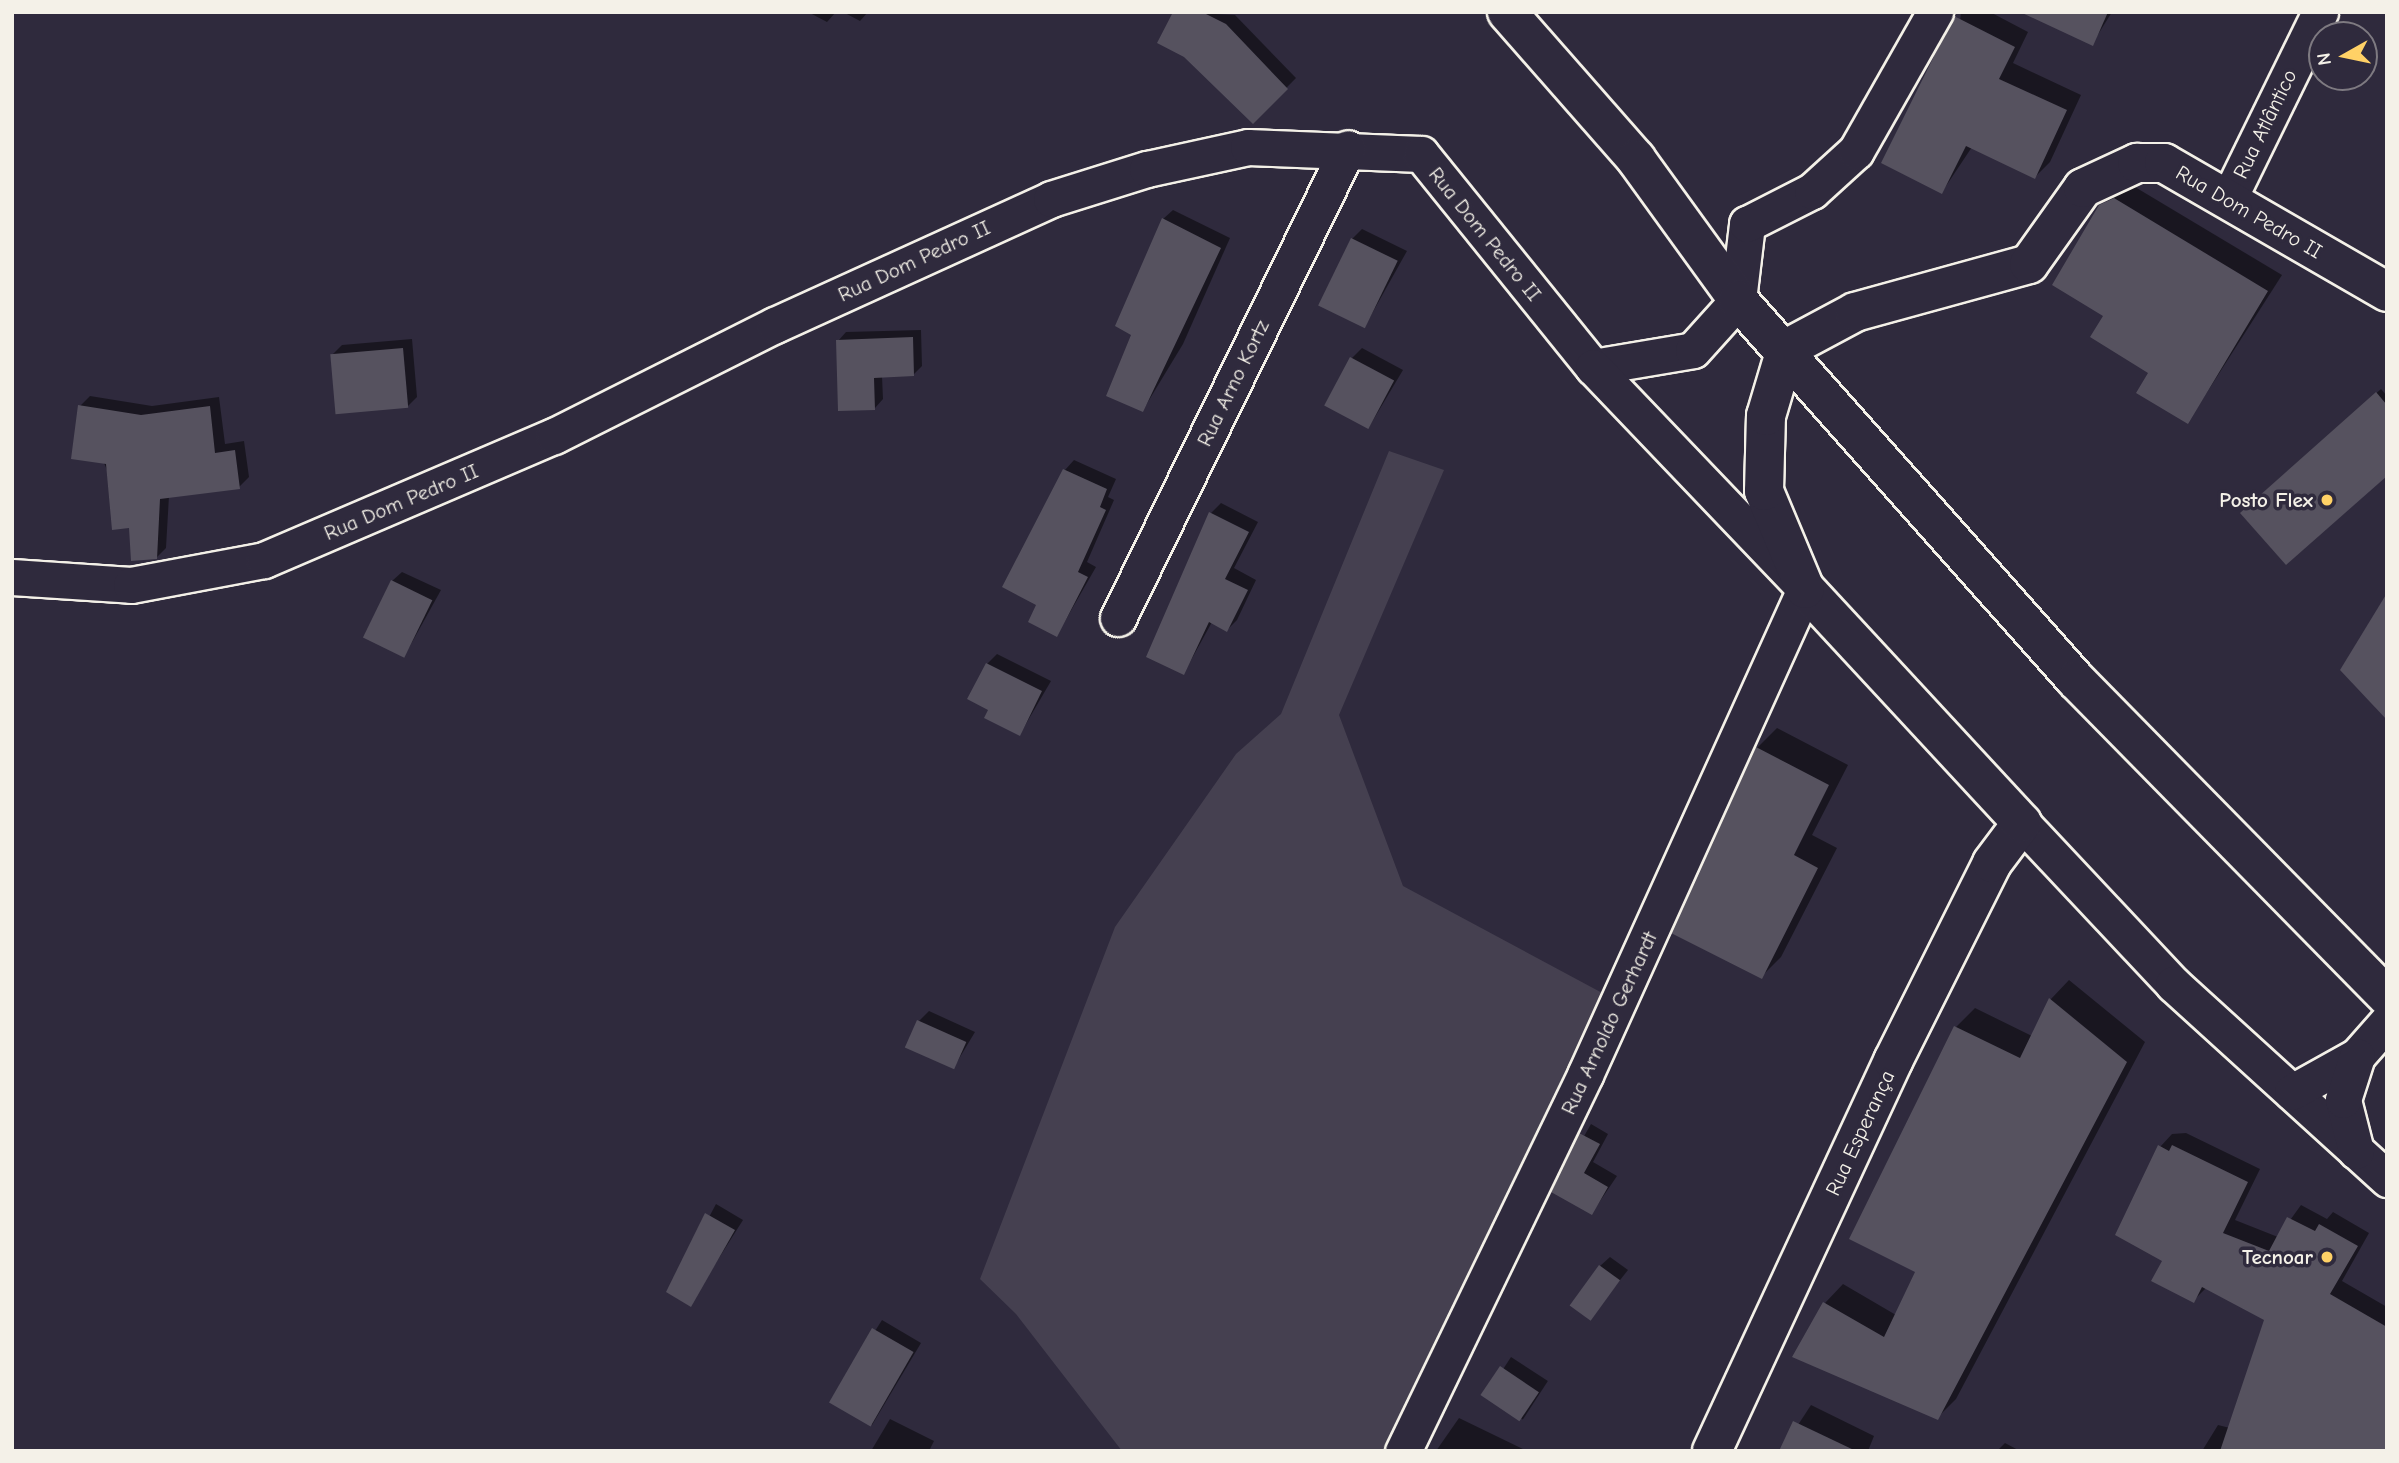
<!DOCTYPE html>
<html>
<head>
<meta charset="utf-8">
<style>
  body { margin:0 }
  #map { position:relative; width:2399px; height:1463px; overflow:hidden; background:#2f2a3d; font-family:"Comic Neue",sans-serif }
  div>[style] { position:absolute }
  .green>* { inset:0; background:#454050 }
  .shadow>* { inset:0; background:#0007; transform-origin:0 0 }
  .building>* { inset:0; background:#56525f; transform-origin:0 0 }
  .roads { filter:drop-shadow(2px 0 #f4f1e8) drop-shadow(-2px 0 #f4f1e8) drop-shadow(0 2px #f4f1e8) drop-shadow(0 -2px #f4f1e8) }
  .minor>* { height:35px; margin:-17.5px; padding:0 17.5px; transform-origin:17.5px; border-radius:17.5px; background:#2f2a3d }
  .tertiary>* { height:38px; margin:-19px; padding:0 19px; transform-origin:19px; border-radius:19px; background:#2f2a3d }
  .primary>* { height:38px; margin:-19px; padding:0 19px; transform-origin:19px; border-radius:19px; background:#2f2a3d }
  .dots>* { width:19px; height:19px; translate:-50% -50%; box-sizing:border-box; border:4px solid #2f2a3d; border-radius:50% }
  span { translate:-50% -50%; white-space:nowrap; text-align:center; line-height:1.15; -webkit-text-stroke:7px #2f2a3d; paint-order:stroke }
  .street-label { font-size:21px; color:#f4f1e8 }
  .poi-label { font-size:21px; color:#f4f1e8; font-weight:700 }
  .right { translate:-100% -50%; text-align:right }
  .frame { position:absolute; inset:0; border:14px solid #f4f1e8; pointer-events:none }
  .north { position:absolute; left:2308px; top:21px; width:70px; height:70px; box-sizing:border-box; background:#2f2a3d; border:2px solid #7e7a81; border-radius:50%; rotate:261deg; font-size:19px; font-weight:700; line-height:28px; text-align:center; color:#f4f1e8 }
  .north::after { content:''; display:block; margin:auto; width:24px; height:32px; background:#ffd166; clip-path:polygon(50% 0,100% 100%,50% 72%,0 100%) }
</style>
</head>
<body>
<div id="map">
  <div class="green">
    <div style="clip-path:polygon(1389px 451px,1444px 470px,1339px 715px,1403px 886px,1606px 995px,1387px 1451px,1122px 1451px,1016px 1314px,980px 1279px,1115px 927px,1236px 754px,1281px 714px)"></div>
  </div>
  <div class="shadow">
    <div style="clip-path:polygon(808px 12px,836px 12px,827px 22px)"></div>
    <div style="clip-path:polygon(843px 12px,868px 12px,860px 21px)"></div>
    <div style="clip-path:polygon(1174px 12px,1235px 15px,1296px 78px,1253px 122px)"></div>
    <div style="clip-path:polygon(1961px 12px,1990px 12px,2028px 32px,2013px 63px,2081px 95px,2050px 162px,2035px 177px,1972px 147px,1942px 192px)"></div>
    <div style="clip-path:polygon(2040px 12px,2112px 12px,2092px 44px)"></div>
    <div style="clip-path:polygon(2130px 184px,2282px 275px,2188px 422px,2106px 315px,2101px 206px)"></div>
    <div style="clip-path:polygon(1173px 210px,1230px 238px,1183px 344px,1143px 410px,1134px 334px,1163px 219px)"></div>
    <div style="clip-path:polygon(1362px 229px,1407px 251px,1365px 326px,1352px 239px)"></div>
    <div style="clip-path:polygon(921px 330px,922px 366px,913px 375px,882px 376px,883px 399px,875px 408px,838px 341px,846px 332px)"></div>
    <div style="clip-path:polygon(412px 339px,417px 397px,408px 406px,332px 355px,342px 345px)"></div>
    <div style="clip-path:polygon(1362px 348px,1403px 370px,1369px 427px,1352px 358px)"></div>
    <div style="clip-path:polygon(2381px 389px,2387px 396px,2387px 474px,2247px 508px)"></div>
    <div style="clip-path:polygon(90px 396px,152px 406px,219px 397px,225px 444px,244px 441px,249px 477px,239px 487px,169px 496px,166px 548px,156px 558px,131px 527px,80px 406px)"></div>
    <div style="clip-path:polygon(1074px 460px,1116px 479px,1108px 497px,1114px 500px,1087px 562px,1096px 567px,1057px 635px,1038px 604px,1065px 470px)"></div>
    <div style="clip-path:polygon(1221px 503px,1258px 522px,1234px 568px,1256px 580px,1237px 620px,1227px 630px,1212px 622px,1184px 673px,1211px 513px)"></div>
    <div style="clip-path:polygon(402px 572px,441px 590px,405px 655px,392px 581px)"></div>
    <div style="clip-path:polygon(997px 654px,1051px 681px,1020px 734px,990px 709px,987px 664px)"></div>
    <div style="clip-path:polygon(1777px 728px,1848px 765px,1812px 835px,1837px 848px,1781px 957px,1761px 977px,1757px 748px)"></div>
    <div style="clip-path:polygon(2069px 980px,2145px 1042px,1956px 1399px,1937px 1418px,1825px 1303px,1843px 1284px,1896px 1315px,1918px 1271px,1956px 1027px,1975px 1008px,2032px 1036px,2051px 999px)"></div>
    <div style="clip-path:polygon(929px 1011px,975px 1032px,954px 1067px,919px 1021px)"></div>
    <div style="clip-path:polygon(1591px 1124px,1608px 1134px,1593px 1162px,1617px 1176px,1592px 1213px,1553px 1191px)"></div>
    <div style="clip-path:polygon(2186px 1133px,2260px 1169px,2235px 1220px,2278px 1237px,2301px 1205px,2327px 1219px,2333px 1212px,2369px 1233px,2342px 1281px,2387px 1307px,2387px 1333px,2308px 1451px,2202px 1451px,2218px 1425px,2230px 1428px,2266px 1319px,2207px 1287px,2194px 1300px,2164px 1260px,2160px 1147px,2172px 1134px)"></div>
    <div style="clip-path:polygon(716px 1204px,743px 1220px,690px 1304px,669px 1292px)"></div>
    <div style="clip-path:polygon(1610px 1257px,1628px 1270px,1590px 1318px,1600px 1266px)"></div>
    <div style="clip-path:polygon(882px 1320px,921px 1343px,872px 1425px,849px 1372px)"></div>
    <div style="left:1511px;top:1357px;width:44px;height:46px;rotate:33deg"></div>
    <div style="clip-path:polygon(1811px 1405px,1874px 1436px,1868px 1451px,1781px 1451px)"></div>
    <div style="clip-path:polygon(1459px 1418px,1527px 1451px,1436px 1451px)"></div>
    <div style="clip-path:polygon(890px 1419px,934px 1441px,929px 1451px,871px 1451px)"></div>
    <div style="clip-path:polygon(2005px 1443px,2020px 1451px,1997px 1451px)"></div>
  </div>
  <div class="building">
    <div style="clip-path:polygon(1173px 12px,1202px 12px,1226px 24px,1288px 89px,1253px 124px,1184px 57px,1157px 43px)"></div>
    <div style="clip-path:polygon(2020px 12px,2108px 12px,2093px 46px)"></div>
    <div style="clip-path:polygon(1954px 16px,2015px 47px,1999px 79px,2067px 110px,2035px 179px,1966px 146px,1942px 194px,1881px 163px)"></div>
    <div style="clip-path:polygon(2114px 198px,2268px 291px,2188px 424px,2136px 393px,2148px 373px,2090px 337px,2103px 316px,2052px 285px,2099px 205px)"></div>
    <div style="clip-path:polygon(1162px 218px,1221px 248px,1143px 412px,1106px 396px,1131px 335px,1115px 326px)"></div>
    <div style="left:1351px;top:238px;width:52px;height:75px;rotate:26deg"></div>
    <div style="clip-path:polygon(913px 337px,914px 376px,874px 378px,875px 410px,838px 411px,836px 340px)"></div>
    <div style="left:403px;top:348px;width:60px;height:73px;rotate:85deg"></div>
    <div style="left:1350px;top:357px;width:50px;height:55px;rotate:28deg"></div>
    <div style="clip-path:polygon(2376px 392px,2387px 405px,2387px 476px,2286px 565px,2240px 513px)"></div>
    <div style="clip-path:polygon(78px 405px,141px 415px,210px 406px,215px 453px,235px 450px,240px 489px,160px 499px,157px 559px,131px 561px,129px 528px,112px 530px,106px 464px,71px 459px)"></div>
    <div style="clip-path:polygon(1063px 469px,1107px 489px,1100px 507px,1106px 510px,1078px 572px,1088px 577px,1057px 637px,1028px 622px,1036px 605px,1002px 587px)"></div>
    <div style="clip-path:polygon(1209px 512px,1249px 532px,1225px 579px,1248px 590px,1227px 632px,1209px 622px,1184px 675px,1146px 657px)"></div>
    <div style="left:391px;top:580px;width:46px;height:64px;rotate:26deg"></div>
    <div style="clip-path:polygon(2387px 593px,2387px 720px,2340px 670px)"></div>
    <div style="clip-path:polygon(986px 663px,1042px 691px,1020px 736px,984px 718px,988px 710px,967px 699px)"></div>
    <div style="clip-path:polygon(1756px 747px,1829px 785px,1794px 855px,1818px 868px,1762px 979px,1671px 933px)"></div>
    <div style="clip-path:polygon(2049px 998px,2127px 1062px,1938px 1420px,1792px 1357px,1823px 1302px,1884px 1337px,1915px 1272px,1849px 1239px,1954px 1026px,2020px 1058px)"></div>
    <div style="left:917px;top:1020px;width:54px;height:30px;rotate:24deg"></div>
    <div style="clip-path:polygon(1579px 1133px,1600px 1144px,1584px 1173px,1608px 1187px,1592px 1215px,1551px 1192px)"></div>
    <div style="clip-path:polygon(2158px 1145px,2169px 1151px,2172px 1145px,2248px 1182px,2223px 1233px,2269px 1251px,2287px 1217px,2315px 1231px,2319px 1224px,2358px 1246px,2330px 1294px,2387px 1327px,2387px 1451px,2220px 1451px,2264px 1320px,2202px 1287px,2194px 1303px,2151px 1281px,2162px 1261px,2115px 1235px)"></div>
    <div style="clip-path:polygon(705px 1213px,735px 1230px,691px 1307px,666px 1292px)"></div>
    <div style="left:1599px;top:1265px;width:26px;height:50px;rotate:36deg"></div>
    <div style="left:872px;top:1328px;width:48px;height:86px;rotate:30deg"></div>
    <div style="left:1500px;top:1366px;width:47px;height:35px;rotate:34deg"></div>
    <div style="clip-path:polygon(1793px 1421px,1856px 1451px,1779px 1451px)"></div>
  </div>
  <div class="roads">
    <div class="minor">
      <div style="left:2229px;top:198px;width:207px;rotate:-63.9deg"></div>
      <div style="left:1593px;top:367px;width:101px;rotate:-9.6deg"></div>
      <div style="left:1693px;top:350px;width:67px;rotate:-48deg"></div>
      <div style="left:1738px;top:300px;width:77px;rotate:-83.2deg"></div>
      <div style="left:1747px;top:224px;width:73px;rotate:-26.9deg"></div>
      <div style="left:1812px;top:191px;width:59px;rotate:-42.3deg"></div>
      <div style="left:1856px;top:151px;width:160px;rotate:-60.4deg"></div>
      <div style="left:12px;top:577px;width:119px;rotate:3.8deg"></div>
      <div style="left:131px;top:585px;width:135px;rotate:-10.6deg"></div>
      <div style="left:264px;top:560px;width:315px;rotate:-23.2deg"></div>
      <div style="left:554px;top:436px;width:247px;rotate:-26.7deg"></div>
      <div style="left:775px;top:325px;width:303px;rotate:-24.5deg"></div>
      <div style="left:1051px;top:199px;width:101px;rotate:-17.4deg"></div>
      <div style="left:1147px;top:169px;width:103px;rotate:-12.3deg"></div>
      <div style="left:1248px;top:147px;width:173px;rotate:2.3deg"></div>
      <div style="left:1421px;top:154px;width:274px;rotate:51.1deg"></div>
      <div style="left:1593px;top:367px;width:307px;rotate:46.3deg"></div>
      <div style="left:1805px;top:589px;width:533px;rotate:114.36deg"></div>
      <div style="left:1585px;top:1075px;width:418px;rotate:115.8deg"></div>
      <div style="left:1118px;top:618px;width:523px;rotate:-63.92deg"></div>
      <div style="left:2022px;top:823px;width:221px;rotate:46.8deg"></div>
      <div style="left:2173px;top:984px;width:290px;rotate:42.3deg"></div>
      <div style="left:2292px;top:1092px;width:74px;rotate:-29deg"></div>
      <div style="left:2357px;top:1056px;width:45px;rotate:-48.6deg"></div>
      <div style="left:2356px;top:1151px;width:53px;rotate:-104.3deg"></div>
      <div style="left:2343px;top:1100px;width:46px;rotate:-72.3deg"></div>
    </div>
    <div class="tertiary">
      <div style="left:1712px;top:1451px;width:430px;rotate:-65.1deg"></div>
      <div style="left:1893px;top:1061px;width:221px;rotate:-63.4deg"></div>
      <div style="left:1992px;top:863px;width:50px;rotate:-53.1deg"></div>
      <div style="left:2022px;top:823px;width:319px;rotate:-132.8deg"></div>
      <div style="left:1805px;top:589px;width:106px;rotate:-112.7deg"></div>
      <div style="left:1764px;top:491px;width:75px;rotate:-88.5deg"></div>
      <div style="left:1766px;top:416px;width:70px;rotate:-73.4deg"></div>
      <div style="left:1786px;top:349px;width:78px;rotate:-28.2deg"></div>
      <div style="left:1855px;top:312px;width:180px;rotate:-15.4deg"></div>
      <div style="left:2029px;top:264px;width:93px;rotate:-54.6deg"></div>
      <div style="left:2083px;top:188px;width:60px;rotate:-24.8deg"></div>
      <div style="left:2137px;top:163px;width:27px"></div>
      <div style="left:2164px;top:163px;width:258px;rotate:30deg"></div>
    </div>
    <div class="primary">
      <div style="left:1507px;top:12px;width:196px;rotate:48.7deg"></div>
      <div style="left:1636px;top:159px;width:174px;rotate:54.1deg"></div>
      <div style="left:1738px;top:300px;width:509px;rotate:48.35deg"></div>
      <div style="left:2076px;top:680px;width:444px;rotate:45.5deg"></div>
    </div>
  </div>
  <div class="dots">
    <div style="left:2327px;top:500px;background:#ffd166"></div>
    <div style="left:2327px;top:1257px;background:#ffd166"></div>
  </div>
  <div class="street-label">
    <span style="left:2265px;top:124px;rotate:-64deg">Rua Atlântico</span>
    <span style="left:2249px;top:212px;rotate:30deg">Rua Dom Pedro II</span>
    <span style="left:1485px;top:234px;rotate:51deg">Rua Dom Pedro II</span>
    <span style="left:914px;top:261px;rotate:-25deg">Rua Dom Pedro II</span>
    <span style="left:1233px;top:383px;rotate:-64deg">Rua Arno Kortz</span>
    <span style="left:401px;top:502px;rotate:-23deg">Rua Dom Pedro II</span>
    <span style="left:1609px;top:1023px;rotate:-65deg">Rua Arnoldo Gerhardt</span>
    <span style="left:1860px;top:1133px;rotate:-65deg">Rua Esperança</span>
  </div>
  <div class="poi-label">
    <span class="right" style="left:2313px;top:500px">Posto Flex</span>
    <span class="right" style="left:2313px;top:1257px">Tecnoar</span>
  </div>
  <div class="frame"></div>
  <div class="north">N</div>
</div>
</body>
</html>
